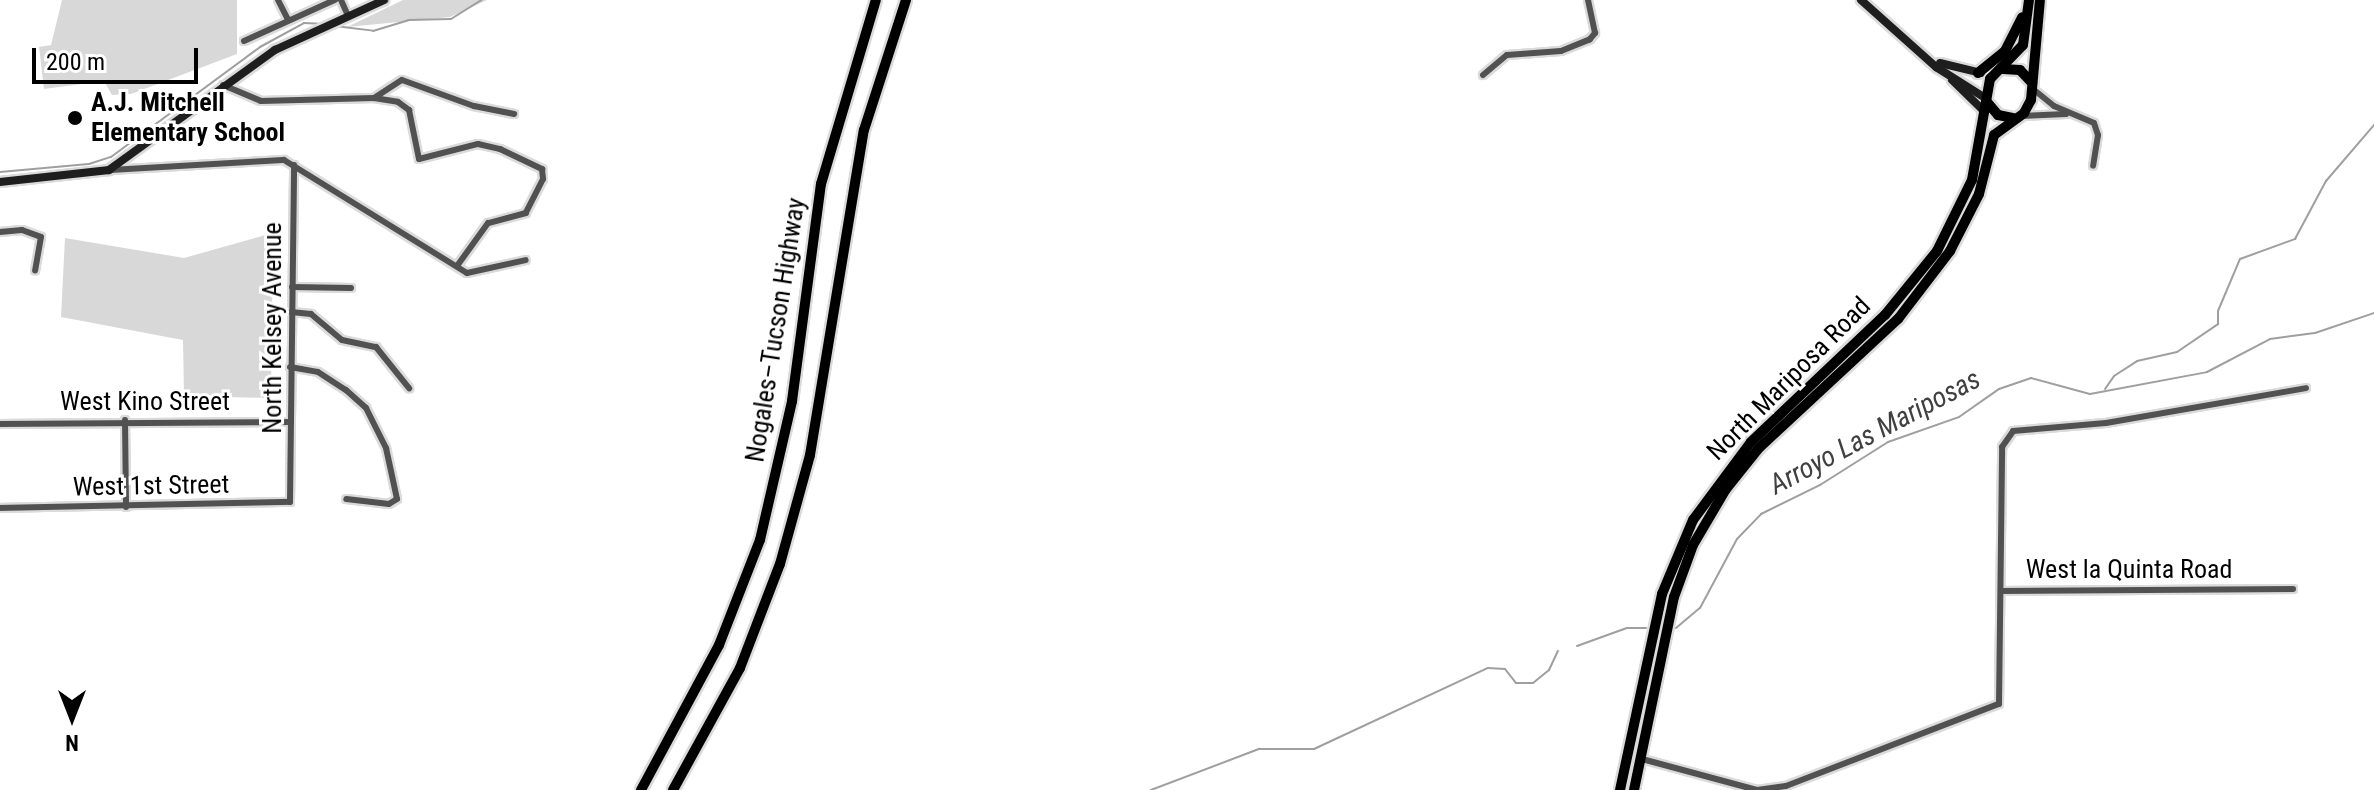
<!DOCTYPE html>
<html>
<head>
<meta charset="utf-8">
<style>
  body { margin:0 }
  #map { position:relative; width:2374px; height:790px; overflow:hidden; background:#fff; font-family:"Roboto Condensed",sans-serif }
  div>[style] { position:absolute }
  .green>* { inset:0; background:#d8d8d8 }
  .stream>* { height:2px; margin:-1px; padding:0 1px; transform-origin:1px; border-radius:1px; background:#9f9f9f }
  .roads { filter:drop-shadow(2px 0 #dbdbdb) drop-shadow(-2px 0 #dbdbdb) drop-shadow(0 2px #dbdbdb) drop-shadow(0 -2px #dbdbdb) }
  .street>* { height:6px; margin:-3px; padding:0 3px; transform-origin:3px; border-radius:3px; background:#515151 }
  .secondary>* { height:8px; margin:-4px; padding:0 4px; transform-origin:4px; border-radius:4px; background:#1e1e1e }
  .highway>* { height:10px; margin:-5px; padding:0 5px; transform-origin:5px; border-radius:5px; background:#000 }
  .dots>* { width:22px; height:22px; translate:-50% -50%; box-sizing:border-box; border:4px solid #fff; border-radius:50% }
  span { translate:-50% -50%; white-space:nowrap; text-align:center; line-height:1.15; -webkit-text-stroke:6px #fff; paint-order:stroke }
  .poi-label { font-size:26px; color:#000; font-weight:700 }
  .left { translate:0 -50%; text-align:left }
  .street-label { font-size:26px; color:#000 }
  .water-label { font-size:28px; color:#404040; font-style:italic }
  .north { position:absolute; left:32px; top:678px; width:80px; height:80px; -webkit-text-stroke:6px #fff; paint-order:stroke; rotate:180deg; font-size:22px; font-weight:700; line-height:32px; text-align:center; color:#000 }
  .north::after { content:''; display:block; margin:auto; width:28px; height:36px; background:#000; clip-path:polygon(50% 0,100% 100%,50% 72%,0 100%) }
  .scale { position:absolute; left:32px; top:48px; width:166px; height:36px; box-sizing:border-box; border:4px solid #000; border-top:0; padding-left:10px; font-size:24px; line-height:28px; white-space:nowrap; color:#000; -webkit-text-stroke:6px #fff; paint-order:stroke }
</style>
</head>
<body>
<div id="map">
  <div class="green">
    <div style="clip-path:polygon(62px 0,237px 0,237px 54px,131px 94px,112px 95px,104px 81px,44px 89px,39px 47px,51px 45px)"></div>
    <div style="clip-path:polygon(403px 0,487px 0,450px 17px,347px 27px)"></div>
    <div style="clip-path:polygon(273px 233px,271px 398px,184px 396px,183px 340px,61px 317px,65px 238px,184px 258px)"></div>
  </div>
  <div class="stream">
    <div style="left:335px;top:26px;width:38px;rotate:7deg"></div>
    <div style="left:373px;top:31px;width:37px;rotate:-17deg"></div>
    <div style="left:408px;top:20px;width:43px;rotate:-1.3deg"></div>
    <div style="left:451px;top:19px;width:36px;rotate:-32deg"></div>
    <div style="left:0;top:172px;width:89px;rotate:-5.1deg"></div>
    <div style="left:89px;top:164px;width:23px;rotate:-18deg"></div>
    <div style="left:111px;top:157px;width:185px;rotate:-36.4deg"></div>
    <div style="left:260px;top:47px;width:50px;rotate:-28.6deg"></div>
    <div style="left:304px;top:23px;width:21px;rotate:3deg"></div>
    <div style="left:2105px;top:389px;width:16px;rotate:-55deg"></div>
    <div style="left:2114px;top:376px;width:27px;rotate:-33deg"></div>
    <div style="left:2137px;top:361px;width:41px;rotate:-12.7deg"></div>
    <div style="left:2177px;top:352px;width:50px;rotate:-34.3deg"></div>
    <div style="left:2218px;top:324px;width:13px;rotate:-90deg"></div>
    <div style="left:2218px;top:311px;width:56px;rotate:-67.1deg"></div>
    <div style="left:2240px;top:259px;width:59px;rotate:-20deg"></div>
    <div style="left:2295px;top:239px;width:66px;rotate:-61.9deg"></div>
    <div style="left:2326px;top:181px;width:74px;rotate:-49.4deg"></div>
    <div style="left:1676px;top:628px;width:31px;rotate:-40deg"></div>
    <div style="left:1700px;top:608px;width:78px;rotate:-61.8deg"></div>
    <div style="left:1737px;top:539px;width:35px;rotate:-46deg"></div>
    <div style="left:1761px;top:514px;width:66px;rotate:-26.2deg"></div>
    <div style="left:1820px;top:485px;width:80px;rotate:-32.3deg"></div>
    <div style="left:1888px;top:442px;width:75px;rotate:-19.4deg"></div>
    <div style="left:1959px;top:417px;width:49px;rotate:-35deg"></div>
    <div style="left:1999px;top:389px;width:34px;rotate:-19deg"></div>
    <div style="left:2031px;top:378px;width:61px;rotate:15.2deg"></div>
    <div style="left:2090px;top:394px;width:119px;rotate:-10.6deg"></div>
    <div style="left:2207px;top:372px;width:71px;rotate:-27.6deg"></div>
    <div style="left:2270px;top:339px;width:45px;rotate:-7.6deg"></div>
    <div style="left:2315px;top:333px;width:62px;rotate:-18.7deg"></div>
    <div style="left:1577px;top:646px;width:53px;rotate:-19.8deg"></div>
    <div style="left:1627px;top:628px;width:19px"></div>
    <div style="left:1151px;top:790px;width:116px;rotate:-20.8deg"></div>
    <div style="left:1259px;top:749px;width:55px"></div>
    <div style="left:1314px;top:749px;width:192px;rotate:-25deg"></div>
    <div style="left:1488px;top:668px;width:17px;rotate:3deg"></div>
    <div style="left:1505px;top:669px;width:18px;rotate:52deg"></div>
    <div style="left:1516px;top:683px;width:17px"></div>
    <div style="left:1533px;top:683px;width:21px;rotate:-39deg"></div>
    <div style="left:1549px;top:670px;width:21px;rotate:-65deg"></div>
  </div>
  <div class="roads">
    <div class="street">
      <div style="left:278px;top:0;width:22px;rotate:63deg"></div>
      <div style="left:341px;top:0;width:17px;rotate:66deg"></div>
      <div style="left:244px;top:41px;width:100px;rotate:-24.3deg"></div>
      <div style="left:1483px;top:75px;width:31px;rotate:-40deg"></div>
      <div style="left:1507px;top:55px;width:54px;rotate:-4.2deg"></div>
      <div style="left:1561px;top:51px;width:31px;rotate:-22deg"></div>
      <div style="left:1590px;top:39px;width:8px;rotate:-50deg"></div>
      <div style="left:1595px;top:33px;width:34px;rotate:-102deg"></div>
      <div style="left:223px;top:85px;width:41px;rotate:22.8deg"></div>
      <div style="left:261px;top:101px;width:113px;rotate:-1.5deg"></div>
      <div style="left:374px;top:98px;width:33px;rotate:-33deg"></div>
      <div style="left:402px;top:80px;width:77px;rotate:19.9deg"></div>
      <div style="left:474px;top:106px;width:41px;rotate:11.3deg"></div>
      <div style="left:2033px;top:89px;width:27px;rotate:39deg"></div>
      <div style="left:2054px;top:106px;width:43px;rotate:23deg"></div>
      <div style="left:2094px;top:123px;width:13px;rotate:72deg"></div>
      <div style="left:2098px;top:135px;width:31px;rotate:99deg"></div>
      <div style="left:374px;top:98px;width:24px;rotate:9deg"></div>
      <div style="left:398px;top:102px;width:14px;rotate:36deg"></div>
      <div style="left:409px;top:110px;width:50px;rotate:78.5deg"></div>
      <div style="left:419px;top:159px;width:61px;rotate:-14.3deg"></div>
      <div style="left:478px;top:144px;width:23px;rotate:13deg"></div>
      <div style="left:500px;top:149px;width:47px;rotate:25.5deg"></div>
      <div style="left:542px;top:169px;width:10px;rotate:84deg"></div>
      <div style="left:543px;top:179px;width:38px;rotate:117deg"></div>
      <div style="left:526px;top:213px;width:39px;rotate:165deg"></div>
      <div style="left:488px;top:223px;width:53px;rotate:125.8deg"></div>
      <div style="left:2021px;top:116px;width:45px;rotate:-2.5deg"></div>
      <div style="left:109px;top:170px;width:175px;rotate:-3.3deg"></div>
      <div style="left:284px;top:160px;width:215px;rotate:31.7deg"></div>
      <div style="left:467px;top:273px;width:60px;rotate:-12.4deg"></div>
      <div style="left:0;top:232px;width:22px;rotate:-5deg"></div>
      <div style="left:22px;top:230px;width:20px;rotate:20deg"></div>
      <div style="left:41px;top:237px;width:34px;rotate:100deg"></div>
      <div style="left:292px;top:287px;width:59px;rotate:1deg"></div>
      <div style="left:291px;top:312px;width:20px;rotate:6deg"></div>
      <div style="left:311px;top:314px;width:40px;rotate:40deg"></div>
      <div style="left:342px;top:340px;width:35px;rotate:12deg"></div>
      <div style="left:376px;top:347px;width:53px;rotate:51.2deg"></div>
      <div style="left:290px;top:367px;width:28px;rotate:10deg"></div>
      <div style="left:318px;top:372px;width:33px;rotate:33deg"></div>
      <div style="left:346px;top:390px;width:27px;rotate:42deg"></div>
      <div style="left:366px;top:408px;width:45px;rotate:63.4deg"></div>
      <div style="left:386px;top:448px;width:52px;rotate:77.8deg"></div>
      <div style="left:397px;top:499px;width:9px;rotate:148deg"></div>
      <div style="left:389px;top:504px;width:43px;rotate:-173.4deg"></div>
      <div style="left:125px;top:420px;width:87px;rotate:89.3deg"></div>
      <div style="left:0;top:424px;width:291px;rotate:-0.4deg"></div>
      <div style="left:0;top:508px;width:290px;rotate:-1.2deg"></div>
      <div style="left:290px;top:502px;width:337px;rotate:-89.3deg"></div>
      <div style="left:2002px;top:591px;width:291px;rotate:-0.4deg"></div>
      <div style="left:1642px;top:759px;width:119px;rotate:15.1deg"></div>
      <div style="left:1757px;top:790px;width:29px;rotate:-8deg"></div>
      <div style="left:1786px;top:786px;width:228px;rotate:-21.1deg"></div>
      <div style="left:1999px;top:704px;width:257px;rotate:-89.3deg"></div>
      <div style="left:2002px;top:447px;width:19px;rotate:-55deg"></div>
      <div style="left:2013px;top:431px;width:93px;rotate:-4.9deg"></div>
      <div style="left:2106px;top:423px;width:203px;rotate:-9.9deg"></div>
    </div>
    <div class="secondary">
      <div style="left:1861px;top:0;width:101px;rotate:41.8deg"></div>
      <div style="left:1936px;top:67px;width:58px;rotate:32.3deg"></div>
      <div style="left:1940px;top:63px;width:42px;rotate:13.7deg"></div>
      <div style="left:1952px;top:80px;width:46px;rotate:44.1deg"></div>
      <div style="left:0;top:182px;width:110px;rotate:-6.3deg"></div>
      <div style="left:109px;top:170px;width:205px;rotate:-35.9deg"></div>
      <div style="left:275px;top:50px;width:120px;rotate:-24.6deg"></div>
    </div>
    <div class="highway">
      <div style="left:2003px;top:69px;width:17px;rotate:3deg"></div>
      <div style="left:2020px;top:70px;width:18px;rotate:47deg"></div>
      <div style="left:1978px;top:73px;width:35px;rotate:-39deg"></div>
      <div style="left:2005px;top:51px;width:38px;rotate:-63deg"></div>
      <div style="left:1987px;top:102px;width:17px;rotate:50deg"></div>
      <div style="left:1998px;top:115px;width:16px;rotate:11deg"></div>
      <div style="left:641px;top:790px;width:165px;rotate:-61.7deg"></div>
      <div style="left:719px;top:645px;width:113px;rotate:-68.7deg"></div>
      <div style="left:760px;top:540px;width:143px;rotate:-77deg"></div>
      <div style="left:792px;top:401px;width:219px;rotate:-82.4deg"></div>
      <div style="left:821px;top:184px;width:192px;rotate:-73.4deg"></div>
      <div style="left:673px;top:790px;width:139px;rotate:-61.2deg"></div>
      <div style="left:740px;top:668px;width:111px;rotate:-69deg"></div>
      <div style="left:780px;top:564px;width:113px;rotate:-74.6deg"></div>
      <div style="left:810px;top:455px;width:329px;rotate:-80.6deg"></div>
      <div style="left:864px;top:130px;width:137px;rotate:-72.1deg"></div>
      <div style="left:1620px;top:790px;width:200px;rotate:-77.9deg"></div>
      <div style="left:1662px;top:594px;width:80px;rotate:-67.3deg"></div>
      <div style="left:1693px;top:520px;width:97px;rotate:-53.4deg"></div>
      <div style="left:1751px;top:442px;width:185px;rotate:-43.5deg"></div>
      <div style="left:1885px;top:315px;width:82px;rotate:-50.9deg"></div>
      <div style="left:1937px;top:251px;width:79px;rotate:-63.8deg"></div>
      <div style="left:1972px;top:180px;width:103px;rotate:-79.9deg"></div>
      <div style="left:1990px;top:79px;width:47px;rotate:-45.9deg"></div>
      <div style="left:2023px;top:45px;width:45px;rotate:-82.4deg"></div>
      <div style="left:1634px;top:790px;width:197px;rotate:-78.3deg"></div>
      <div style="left:1674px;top:597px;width:55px;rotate:-69.9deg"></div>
      <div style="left:1693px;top:545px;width:65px;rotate:-59.5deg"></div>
      <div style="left:1726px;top:489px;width:53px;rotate:-51.2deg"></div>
      <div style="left:1759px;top:448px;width:190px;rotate:-42.9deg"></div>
      <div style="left:1898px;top:319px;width:86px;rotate:-52.6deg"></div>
      <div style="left:1950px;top:251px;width:64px;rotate:-63deg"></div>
      <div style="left:1979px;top:194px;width:61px;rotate:-75.7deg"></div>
      <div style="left:1994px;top:135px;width:37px;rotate:-36deg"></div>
      <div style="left:2024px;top:113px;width:15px;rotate:-62deg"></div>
      <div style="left:2031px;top:100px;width:100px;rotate:-84.9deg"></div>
    </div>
  </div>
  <div class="dots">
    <div style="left:75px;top:118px;background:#000"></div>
  </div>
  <div class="poi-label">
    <span class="left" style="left:91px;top:118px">A.J. Mitchell<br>Elementary School</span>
  </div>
  <div class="street-label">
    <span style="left:273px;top:328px;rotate:-90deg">North Kelsey Avenue</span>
    <span style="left:776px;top:330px;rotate:-81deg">Nogales–Tucson Highway</span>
    <span style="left:1789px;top:379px;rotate:-45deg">North Mariposa Road</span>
    <span style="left:145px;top:402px">West Kino Street</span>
    <span style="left:151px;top:486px;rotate:-1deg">West 1st Street</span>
    <span style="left:2129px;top:570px">West la Quinta Road</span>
  </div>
  <div class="water-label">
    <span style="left:1875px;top:432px;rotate:-28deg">Arroyo Las Mariposas</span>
  </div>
  <div class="north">N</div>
  <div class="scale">200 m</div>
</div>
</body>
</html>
